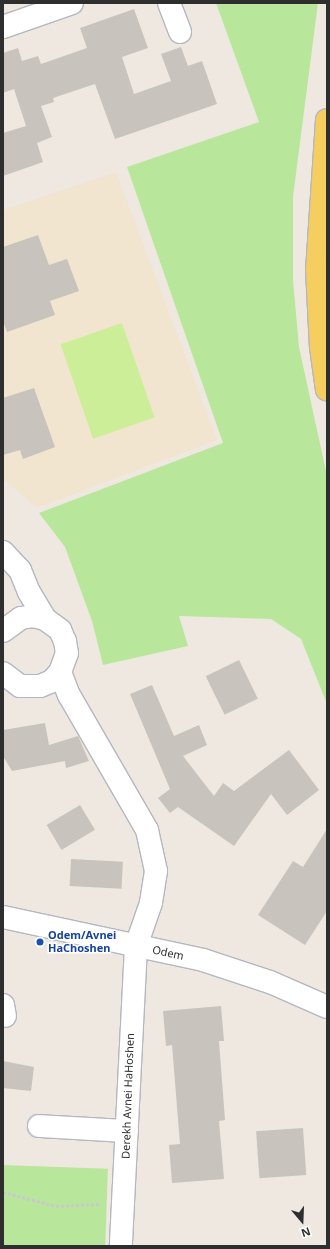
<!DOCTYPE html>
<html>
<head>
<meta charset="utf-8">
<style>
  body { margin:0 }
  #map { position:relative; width:330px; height:1249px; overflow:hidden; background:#efe8e1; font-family:"Noto Sans",sans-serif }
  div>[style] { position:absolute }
  .education>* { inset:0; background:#f1e5d0 }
  .green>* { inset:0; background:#b8e79c; transform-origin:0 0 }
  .pitch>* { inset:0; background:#cdee98; transform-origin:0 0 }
  .building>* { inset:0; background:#c8c3bc; transform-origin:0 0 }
  .path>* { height:2.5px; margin-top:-1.25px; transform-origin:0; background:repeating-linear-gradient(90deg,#c9c9c9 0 3px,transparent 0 5px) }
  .roads { filter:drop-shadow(1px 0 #b4b7c1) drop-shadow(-1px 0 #b4b7c1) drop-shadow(0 1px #b4b7c1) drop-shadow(0 -1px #b4b7c1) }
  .minor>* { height:22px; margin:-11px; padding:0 11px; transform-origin:11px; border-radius:11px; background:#fff }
  .major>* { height:22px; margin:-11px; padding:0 11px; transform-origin:11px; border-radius:11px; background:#f6cd5f }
  .dots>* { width:11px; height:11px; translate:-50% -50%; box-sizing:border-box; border:2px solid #fff; border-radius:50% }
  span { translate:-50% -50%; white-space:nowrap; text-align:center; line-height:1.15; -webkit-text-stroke:3px #fff; paint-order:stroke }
  .transit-label { font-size:11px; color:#164399; font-weight:700 }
  .left { translate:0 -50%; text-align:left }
  .street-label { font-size:11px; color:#2e2e2e }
  .frame { position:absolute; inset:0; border:4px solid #2e2e2e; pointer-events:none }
  .north { position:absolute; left:282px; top:1201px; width:40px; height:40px; -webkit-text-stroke:3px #fff; paint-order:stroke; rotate:161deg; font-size:11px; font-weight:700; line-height:16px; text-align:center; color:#2e2e2e }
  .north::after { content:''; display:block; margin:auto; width:14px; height:18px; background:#2e2e2e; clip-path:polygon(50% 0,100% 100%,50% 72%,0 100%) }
</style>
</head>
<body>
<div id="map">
  <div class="education">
    <div style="clip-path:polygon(116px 172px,217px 440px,37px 508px,3px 479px,3px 210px)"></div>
  </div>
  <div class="green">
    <div style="clip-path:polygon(216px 3px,318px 3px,293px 197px,293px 280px,299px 347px,327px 476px,327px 704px,301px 639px,271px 619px,179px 616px,188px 646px,103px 665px,92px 621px,65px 547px,39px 513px,223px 443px,127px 167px,259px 122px)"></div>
    <div style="left:3px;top:1165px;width:105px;height:81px;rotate:2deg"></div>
  </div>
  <div class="pitch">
    <div style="left:122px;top:323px;width:100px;height:65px;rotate:71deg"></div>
  </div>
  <div class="building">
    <div style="clip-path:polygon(134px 9px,148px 48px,122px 57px,134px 94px,171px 81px,161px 54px,181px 47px,188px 66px,202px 61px,217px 104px,115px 139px,95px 84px,53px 98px,54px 102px,41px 106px,52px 137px,37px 143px,43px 162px,3px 176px,3px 133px,26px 126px,14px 89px,3px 93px,3px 53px,18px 48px,22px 61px,38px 56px,41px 64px,87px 48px,80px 28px)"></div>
    <div style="clip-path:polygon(38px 235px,49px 265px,67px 259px,79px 291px,50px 301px,55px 315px,7px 332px,3px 321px,3px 247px)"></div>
    <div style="clip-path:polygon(34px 388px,55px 447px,23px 459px,20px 450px,3px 455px,3px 398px)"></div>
    <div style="left:239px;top:660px;width:43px;height:37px;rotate:64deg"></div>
    <div style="clip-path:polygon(152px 685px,174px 736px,199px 725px,207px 745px,183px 756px,214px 796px,223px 783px,234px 791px,289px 750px,319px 790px,287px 815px,271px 794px,234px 846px,178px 807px,170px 813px,158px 798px,170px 789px,130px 694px)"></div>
    <div style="clip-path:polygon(45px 723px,49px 745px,78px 736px,89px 761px,66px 768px,65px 761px,12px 771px,3px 756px,3px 730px)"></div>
    <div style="left:80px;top:805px;width:29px;height:39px;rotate:59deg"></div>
    <div style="clip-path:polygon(327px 829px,327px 911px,305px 945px,258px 915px,293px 861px,303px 867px)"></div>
    <div style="left:71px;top:859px;width:52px;height:27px;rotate:3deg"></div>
    <div style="clip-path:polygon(221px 1006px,224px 1041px,219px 1041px,225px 1120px,219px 1121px,224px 1179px,172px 1183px,169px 1145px,180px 1144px,172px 1045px,166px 1046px,163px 1011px)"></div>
    <div style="clip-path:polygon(3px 1061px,34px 1067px,31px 1091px,3px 1088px)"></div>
    <div style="left:303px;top:1128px;width:47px;height:47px;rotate:86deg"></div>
  </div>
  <div class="path">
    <div style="left:3px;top:1192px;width:55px;rotate:14.8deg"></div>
    <div style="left:56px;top:1206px;width:45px;rotate:-2.5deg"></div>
  </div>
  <div class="roads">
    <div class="minor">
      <div style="left:169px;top:3px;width:31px;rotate:69deg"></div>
      <div style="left:3px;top:27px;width:73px;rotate:-19.2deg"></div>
      <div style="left:3px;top:552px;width:25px;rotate:47deg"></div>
      <div style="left:20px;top:570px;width:24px;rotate:68deg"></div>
      <div style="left:29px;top:592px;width:31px;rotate:59deg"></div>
      <div style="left:3px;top:631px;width:22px;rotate:-36deg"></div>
      <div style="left:21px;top:618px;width:12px;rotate:-9deg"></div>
      <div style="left:33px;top:616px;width:12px;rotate:14deg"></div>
      <div style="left:45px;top:619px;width:19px;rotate:36deg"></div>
      <div style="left:60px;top:630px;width:12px;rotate:66deg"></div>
      <div style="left:65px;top:641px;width:12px;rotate:81deg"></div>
      <div style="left:67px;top:653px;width:20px;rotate:110deg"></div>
      <div style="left:60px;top:672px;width:12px;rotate:132deg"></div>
      <div style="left:52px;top:681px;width:13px;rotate:157deg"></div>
      <div style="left:40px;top:686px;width:20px;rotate:180deg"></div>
      <div style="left:20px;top:686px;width:21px;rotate:-143deg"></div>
      <div style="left:60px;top:672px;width:25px;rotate:69deg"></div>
      <div style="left:69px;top:695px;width:156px;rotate:60deg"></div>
      <div style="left:147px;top:830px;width:42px;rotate:77.6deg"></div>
      <div style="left:156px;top:871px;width:32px;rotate:99deg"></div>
      <div style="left:151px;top:903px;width:46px;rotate:109.2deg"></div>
      <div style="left:136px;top:946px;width:300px;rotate:92.9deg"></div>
      <div style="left:3px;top:917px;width:205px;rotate:12.1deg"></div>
      <div style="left:203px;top:960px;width:71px;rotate:18.2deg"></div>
      <div style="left:270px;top:982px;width:62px;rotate:23.7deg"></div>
      <div style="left:3px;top:1005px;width:11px;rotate:80deg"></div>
      <div style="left:39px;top:1126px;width:88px;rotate:3.3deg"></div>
    </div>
    <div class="major">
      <div style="left:327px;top:120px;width:149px;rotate:93.8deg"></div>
      <div style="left:317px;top:269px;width:78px;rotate:87.1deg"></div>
      <div style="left:321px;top:347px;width:43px;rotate:82.1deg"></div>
    </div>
  </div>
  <div class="dots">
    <div style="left:40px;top:942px;background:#1a4fb4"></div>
  </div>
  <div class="transit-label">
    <span class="left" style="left:48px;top:942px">Odem/Avnei<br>HaChoshen</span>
  </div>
  <div class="street-label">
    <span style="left:168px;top:953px;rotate:12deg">Odem</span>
    <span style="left:128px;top:1096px;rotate:-88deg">Derekh Avnei HaHoshen</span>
  </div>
  <div class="frame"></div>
  <div class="north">N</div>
</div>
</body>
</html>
